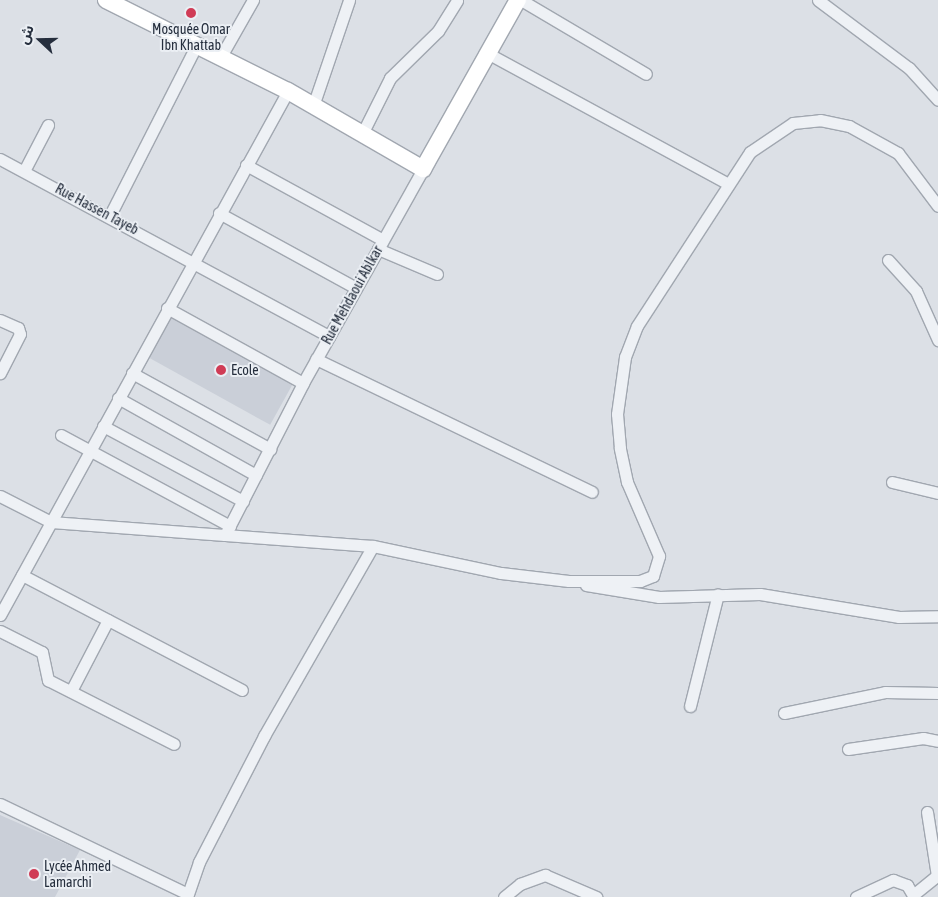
<!DOCTYPE html>
<html>
<head>
<meta charset="utf-8">
<style>
  body { margin:0 }
  #map { position:relative; width:938px; height:897px; overflow:hidden; background:#dce0e6; font-family:"Asap Condensed","Noto Sans Arabic",sans-serif }
  div>[style] { position:absolute }
  .built>* { inset:0; background:#cacfd8; transform-origin:0 0 }
  .roads { filter:drop-shadow(1px 0 #a1a7b0) drop-shadow(-1px 0 #a1a7b0) drop-shadow(0 1px #a1a7b0) drop-shadow(0 -1px #a1a7b0) }
  .street>* { height:11px; margin:-5.5px; padding:0 5.5px; transform-origin:5.5px; border-radius:5.5px; background:#eef1f5 }
  .secondary>* { height:16px; margin:-8px; padding:0 8px; transform-origin:8px; border-radius:8px; background:#fff }
  .dots>* { width:14px; height:14px; translate:-50% -50%; box-sizing:border-box; border:2px solid #ebeff4; border-radius:50% }
  span { translate:-50% -50%; white-space:nowrap; text-align:center; line-height:1.15; -webkit-text-stroke:4px #ebeff4; paint-order:stroke }
  .poi-label { font-size:14px; color:#252e3d }
  .left { translate:0 -50%; text-align:left }
  .street-label { font-size:14px; color:#252e3d }
  .north { position:absolute; left:15px; top:15px; width:50px; height:50px; -webkit-text-stroke:4px #ebeff4; paint-order:stroke; rotate:291deg; font-size:14px; font-weight:700; line-height:20px; text-align:center; color:#252e3d }
  .north::after { content:''; display:block; margin:auto; width:18px; height:22px; background:#252e3d; clip-path:polygon(50% 0,100% 100%,50% 72%,0 100%) }
</style>
</head>
<body>
<div id="map">
  <div class="built">
    <div style="left:171px;top:315px;width:140px;height:48px;rotate:29deg"></div>
    <div style="clip-path:polygon(0 815px,80px 850px,55px 897px,0 897px)"></div>
  </div>
  <div class="roads">
    <div class="street">
      <div style="left:521px;top:0;width:145px;rotate:30.6deg"></div>
      <div style="left:818px;top:0;width:114px;rotate:36.8deg"></div>
      <div style="left:909px;top:68px;width:43px;rotate:47.8deg"></div>
      <div style="left:489px;top:54px;width:272px;rotate:28.5deg"></div>
      <div style="left:220px;top:58px;width:67px;rotate:-60.4deg"></div>
      <div style="left:313px;top:106px;width:112px;rotate:-71.2deg"></div>
      <div style="left:362px;top:134px;width:63px;rotate:-63.4deg"></div>
      <div style="left:390px;top:78px;width:67px;rotate:-44.4deg"></div>
      <div style="left:438px;top:31px;width:36px;rotate:-58deg"></div>
      <div style="left:0;top:159px;width:374px;rotate:28.3deg"></div>
      <div style="left:246px;top:165px;width:156px;rotate:28.7deg"></div>
      <div style="left:24px;top:171px;width:52px;rotate:-62.4deg"></div>
      <div style="left:219px;top:213px;width:156px;rotate:28.7deg"></div>
      <div style="left:110px;top:215px;width:190px;rotate:-63deg"></div>
      <div style="left:378px;top:249px;width:64px;rotate:23deg"></div>
      <div style="left:888px;top:260px;width:42px;rotate:47.9deg"></div>
      <div style="left:916px;top:291px;width:54px;rotate:65.8deg"></div>
      <div style="left:167px;top:308px;width:155px;rotate:28.9deg"></div>
      <div style="left:0;top:320px;width:20px;rotate:24deg"></div>
      <div style="left:18px;top:328px;width:6px;rotate:72deg"></div>
      <div style="left:20px;top:334px;width:44px;rotate:117.1deg"></div>
      <div style="left:316px;top:359px;width:306px;rotate:25.7deg"></div>
      <div style="left:132px;top:373px;width:158px;rotate:28.8deg"></div>
      <div style="left:118px;top:398px;width:158px;rotate:29.2deg"></div>
      <div style="left:103px;top:426px;width:159px;rotate:28.2deg"></div>
      <div style="left:61px;top:435px;width:192px;rotate:28.3deg"></div>
      <div style="left:892px;top:482px;width:47px;rotate:13.4deg"></div>
      <div style="left:0;top:496px;width:57px;rotate:27deg"></div>
      <div style="left:51px;top:522px;width:174px;rotate:4.3deg"></div>
      <div style="left:225px;top:535px;width:171px;rotate:-62.8deg"></div>
      <div style="left:303px;top:383px;width:245px;rotate:-60.7deg"></div>
      <div style="left:225px;top:535px;width:148px;rotate:4.3deg"></div>
      <div style="left:373px;top:546px;width:131px;rotate:11.9deg"></div>
      <div style="left:501px;top:573px;width:68px;rotate:6.7deg"></div>
      <div style="left:569px;top:581px;width:71px"></div>
      <div style="left:640px;top:581px;width:14px;rotate:-21deg"></div>
      <div style="left:653px;top:576px;width:21px;rotate:-73deg"></div>
      <div style="left:659px;top:556px;width:81px;rotate:-113.4deg"></div>
      <div style="left:627px;top:482px;width:35px;rotate:-102deg"></div>
      <div style="left:620px;top:448px;width:34px;rotate:-95deg"></div>
      <div style="left:617px;top:414px;width:58px;rotate:-82deg"></div>
      <div style="left:625px;top:357px;width:33px;rotate:-69deg"></div>
      <div style="left:637px;top:326px;width:207px;rotate:-57deg"></div>
      <div style="left:750px;top:152px;width:52px;rotate:-34deg"></div>
      <div style="left:793px;top:123px;width:27px;rotate:-6deg"></div>
      <div style="left:820px;top:120px;width:30px;rotate:12deg"></div>
      <div style="left:849px;top:126px;width:56px;rotate:28.9deg"></div>
      <div style="left:898px;top:153px;width:66px;rotate:53deg"></div>
      <div style="left:22px;top:575px;width:248px;rotate:27.6deg"></div>
      <div style="left:586px;top:585px;width:74px;rotate:9.3deg"></div>
      <div style="left:659px;top:597px;width:101px;rotate:-1.7deg"></div>
      <div style="left:760px;top:594px;width:141px;rotate:9.4deg"></div>
      <div style="left:899px;top:617px;width:39px;rotate:-1deg"></div>
      <div style="left:0;top:615px;width:598px;rotate:-61.21deg"></div>
      <div style="left:0;top:631px;width:47px;rotate:26.6deg"></div>
      <div style="left:42px;top:652px;width:29px;rotate:78deg"></div>
      <div style="left:48px;top:680px;width:141px;rotate:26.9deg"></div>
      <div style="left:71px;top:691px;width:80px;rotate:-62.5deg"></div>
      <div style="left:690px;top:706px;width:115px;rotate:-76deg"></div>
      <div style="left:784px;top:713px;width:103px;rotate:-11.7deg"></div>
      <div style="left:885px;top:692px;width:53px;rotate:1.1deg"></div>
      <div style="left:848px;top:749px;width:76px;rotate:-8.3deg"></div>
      <div style="left:923px;top:738px;width:15px;rotate:11deg"></div>
      <div style="left:0;top:804px;width:208px;rotate:25.6deg"></div>
      <div style="left:927px;top:812px;width:65px;rotate:81.1deg"></div>
      <div style="left:913px;top:895px;width:32px;rotate:-39deg"></div>
      <div style="left:187px;top:897px;width:37px;rotate:-71deg"></div>
      <div style="left:199px;top:862px;width:142px;rotate:-62.7deg"></div>
      <div style="left:264px;top:736px;width:219px;rotate:-60.2deg"></div>
      <div style="left:504px;top:897px;width:21px;rotate:-39deg"></div>
      <div style="left:520px;top:884px;width:27px;rotate:-20deg"></div>
      <div style="left:545px;top:875px;width:56px;rotate:23.3deg"></div>
      <div style="left:856px;top:897px;width:41px;rotate:-24.7deg"></div>
      <div style="left:893px;top:880px;width:15px;rotate:20deg"></div>
      <div style="left:907px;top:885px;width:14px;rotate:60deg"></div>
    </div>
    <div class="secondary">
      <div style="left:106px;top:0;width:203px;rotate:26.6deg"></div>
      <div style="left:288px;top:91px;width:156px;rotate:30deg"></div>
      <div style="left:423px;top:169px;width:194px;rotate:-60.7deg"></div>
    </div>
  </div>
  <div class="dots">
    <div style="left:191px;top:13px;background:#d03c56"></div>
    <div style="left:221px;top:370px;background:#d03c56"></div>
    <div style="left:34px;top:874px;background:#d03c56"></div>
  </div>
  <div class="poi-label">
    <span style="left:191px;top:37px">Mosquée Omar<br>Ibn Khattab</span>
    <span class="left" style="left:231px;top:370px">Ecole</span>
    <span class="left" style="left:44px;top:874px">Lycée Ahmed<br>Lamarchi</span>
  </div>
  <div class="street-label">
    <span style="left:97px;top:209px;rotate:28deg">Rue Hassen Tayeb</span>
    <span style="left:352px;top:295px;rotate:-61deg">Rue Mehdaoui Ablkar</span>
  </div>
  <div class="north">ش</div>
</div>
</body>
</html>
